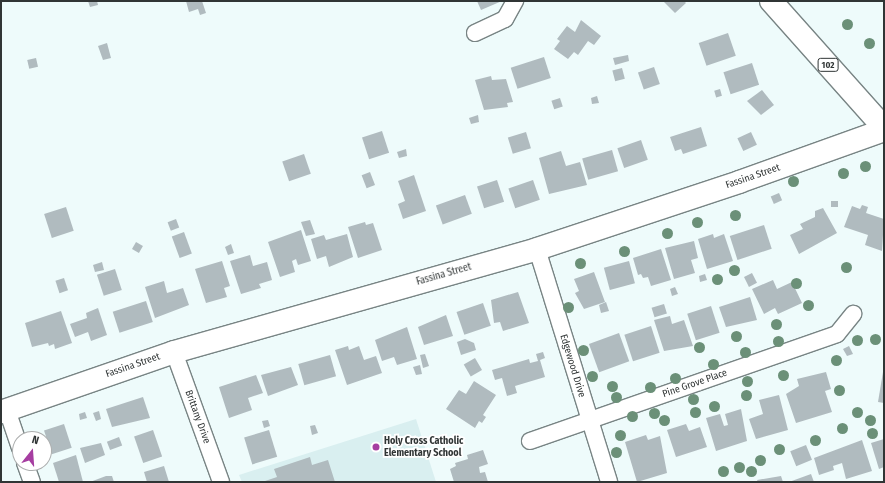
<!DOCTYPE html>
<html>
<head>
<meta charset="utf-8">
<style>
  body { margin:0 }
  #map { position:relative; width:885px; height:483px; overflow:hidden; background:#eefbfb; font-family:"Fira Sans Condensed",sans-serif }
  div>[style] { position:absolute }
  .built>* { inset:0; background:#d9eff0 }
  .building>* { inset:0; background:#b0bbbf; transform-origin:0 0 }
  .roads { filter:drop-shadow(1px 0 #788484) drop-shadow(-1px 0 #788484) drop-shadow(0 1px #788484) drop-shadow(0 -1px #788484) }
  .street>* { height:16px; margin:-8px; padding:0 8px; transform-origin:8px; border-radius:8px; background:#fff }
  .secondary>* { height:22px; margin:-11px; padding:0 11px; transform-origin:11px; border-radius:11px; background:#fff }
  .primary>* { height:22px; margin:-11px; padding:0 11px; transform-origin:11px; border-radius:11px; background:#fff }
  .trees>* { width:11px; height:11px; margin:-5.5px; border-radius:50%; background:#6b9078 }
  .dots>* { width:11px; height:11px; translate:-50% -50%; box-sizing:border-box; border:2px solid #fff; border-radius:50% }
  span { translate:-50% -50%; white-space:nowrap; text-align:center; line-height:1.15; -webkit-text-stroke:3.5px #fff; paint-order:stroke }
  .shield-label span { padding:1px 3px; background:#fff; border:1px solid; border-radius:3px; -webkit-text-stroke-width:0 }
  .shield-label { font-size:9px; color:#303535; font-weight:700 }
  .street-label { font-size:10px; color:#303535 }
  .poi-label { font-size:10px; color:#303535; font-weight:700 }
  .left { translate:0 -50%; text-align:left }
  .frame { position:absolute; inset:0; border:2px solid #303535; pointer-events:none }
  .north { position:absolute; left:12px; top:431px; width:40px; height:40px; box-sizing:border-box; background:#fff; border:1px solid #acaeae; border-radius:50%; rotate:17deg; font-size:11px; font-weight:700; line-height:16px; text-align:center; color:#303535 }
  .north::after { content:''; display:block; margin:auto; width:14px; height:18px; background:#a63ea1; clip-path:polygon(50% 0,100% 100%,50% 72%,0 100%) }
</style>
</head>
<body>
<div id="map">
  <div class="built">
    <div style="clip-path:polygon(416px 419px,436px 482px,242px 482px,239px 475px)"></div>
  </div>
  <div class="building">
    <div style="clip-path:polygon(88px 1px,97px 1px,98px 5px,90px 7px)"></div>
    <div style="clip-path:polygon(186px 1px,202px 1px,206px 13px,200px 15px,198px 9px,189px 12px)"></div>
    <div style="clip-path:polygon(477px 1px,502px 1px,481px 10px)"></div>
    <div style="clip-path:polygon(663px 1px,684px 1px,686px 3px,675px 13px)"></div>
    <div style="clip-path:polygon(581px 20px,601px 36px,594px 45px,588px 41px,578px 55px,574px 52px,568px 59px,554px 49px,560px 41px,557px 39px,567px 26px,575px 32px)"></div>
    <div style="left:728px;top:33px;width:24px;height:31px;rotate:71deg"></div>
    <div style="clip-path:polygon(107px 43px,111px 58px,103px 60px,98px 46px)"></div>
    <div style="clip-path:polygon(628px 55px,629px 61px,615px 65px,613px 58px)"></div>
    <div style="left:544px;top:57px;width:22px;height:35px;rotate:72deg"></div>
    <div style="left:36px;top:58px;width:9px;height:9px;rotate:77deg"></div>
    <div style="left:752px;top:63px;width:23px;height:30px;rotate:72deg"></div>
    <div style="left:654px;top:67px;width:18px;height:17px;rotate:71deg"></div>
    <div style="left:622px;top:68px;width:11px;height:10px;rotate:75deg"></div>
    <div style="clip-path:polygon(491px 76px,492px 80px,506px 79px,513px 102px,507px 103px,508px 107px,484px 110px,475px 80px)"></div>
    <div style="left:720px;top:89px;width:7px;height:6px;rotate:74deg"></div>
    <div style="clip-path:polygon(762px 90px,774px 105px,761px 115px,747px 101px)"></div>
    <div style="clip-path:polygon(597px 96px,599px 103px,592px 104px,591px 98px)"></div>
    <div style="left:560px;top:98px;width:9px;height:9px;rotate:72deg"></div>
    <div style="clip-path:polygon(478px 115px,479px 122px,471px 124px,469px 118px)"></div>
    <div style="clip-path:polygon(701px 127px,707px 146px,683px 154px,681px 149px,675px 151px,670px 137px)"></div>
    <div style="left:382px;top:131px;width:23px;height:21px;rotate:72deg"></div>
    <div style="left:526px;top:132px;width:17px;height:19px;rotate:73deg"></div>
    <div style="left:751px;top:132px;width:14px;height:15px;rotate:65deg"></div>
    <div style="left:641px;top:140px;width:21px;height:25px;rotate:71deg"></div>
    <div style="clip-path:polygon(406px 149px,407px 156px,399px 158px,397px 152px)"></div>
    <div style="left:612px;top:150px;width:22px;height:31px;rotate:74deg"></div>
    <div style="clip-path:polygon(561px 151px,566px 166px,580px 162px,587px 185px,549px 194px,539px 158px)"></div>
    <div style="left:304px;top:154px;width:21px;height:23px;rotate:71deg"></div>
    <div style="left:370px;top:172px;width:14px;height:9px;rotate:69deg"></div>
    <div style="clip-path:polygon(414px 175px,426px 211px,403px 219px,398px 204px,405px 201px,398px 181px)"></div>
    <div style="left:497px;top:180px;width:23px;height:21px;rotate:72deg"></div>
    <div style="left:533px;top:180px;width:21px;height:26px;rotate:71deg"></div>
    <div style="left:779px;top:193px;width:8px;height:9px;rotate:67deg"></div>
    <div style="left:465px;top:195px;width:20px;height:31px;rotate:70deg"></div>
    <div style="left:831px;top:201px;width:7px;height:6px"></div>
    <div style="clip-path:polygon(862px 205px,868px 207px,866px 213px,884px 219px,882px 251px,865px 245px,868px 235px,844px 227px,852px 206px,860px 209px)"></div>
    <div style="left:66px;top:207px;width:25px;height:23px;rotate:72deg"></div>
    <div style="clip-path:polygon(823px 208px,837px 233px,799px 254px,790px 235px,803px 229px,800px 224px,815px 217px,815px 211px)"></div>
    <div style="left:176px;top:219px;width:9px;height:9px;rotate:69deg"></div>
    <div style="clip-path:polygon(310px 220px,315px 234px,306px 236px,301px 222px)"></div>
    <div style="clip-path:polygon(365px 222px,366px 225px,373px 223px,382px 250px,358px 258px,348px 227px)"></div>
    <div style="left:764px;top:225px;width:25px;height:36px;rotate:72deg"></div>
    <div style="clip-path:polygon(301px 230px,311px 261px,298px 265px,296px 259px,292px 261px,295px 272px,280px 277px,268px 242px)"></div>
    <div style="left:184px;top:232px;width:23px;height:13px;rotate:70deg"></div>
    <div style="clip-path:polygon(347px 234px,353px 257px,329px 267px,326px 256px,317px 259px,311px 239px,324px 235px,326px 240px)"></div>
    <div style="clip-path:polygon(713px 234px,714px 238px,724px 234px,733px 261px,707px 269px,698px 239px)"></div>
    <div style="clip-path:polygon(694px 241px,698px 258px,691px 260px,695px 273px,674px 279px,665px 248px)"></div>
    <div style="left:136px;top:242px;width:8px;height:8px;rotate:30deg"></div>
    <div style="clip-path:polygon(231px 244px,234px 253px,228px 255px,225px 247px)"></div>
    <div style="clip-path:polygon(661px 249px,671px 280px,651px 286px,648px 277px,643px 278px,641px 274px,638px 275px,633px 258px)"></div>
    <div style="clip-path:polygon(250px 255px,253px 266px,267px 262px,272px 280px,259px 284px,261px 288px,241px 294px,230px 261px)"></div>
    <div style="clip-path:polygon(222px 261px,230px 286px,224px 288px,227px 297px,206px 303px,195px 269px)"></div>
    <div style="left:629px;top:261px;width:23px;height:26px;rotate:75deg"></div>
    <div style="clip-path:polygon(102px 262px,104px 270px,95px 272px,93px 265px)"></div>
    <div style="left:115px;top:269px;width:22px;height:19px;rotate:72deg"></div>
    <div style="clip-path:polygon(594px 272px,605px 302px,584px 309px,575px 293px,579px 291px,574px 279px)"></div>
    <div style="left:752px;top:273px;width:11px;height:9px;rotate:63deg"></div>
    <div style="clip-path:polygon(705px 274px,707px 280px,700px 282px,699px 276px)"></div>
    <div style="left:64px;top:278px;width:13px;height:9px;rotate:72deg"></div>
    <div style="clip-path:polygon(773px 280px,777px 289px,792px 282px,802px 303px,778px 314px,775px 308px,764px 314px,752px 289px)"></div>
    <div style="clip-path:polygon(164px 281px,167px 293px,183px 288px,189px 305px,155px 318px,145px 287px)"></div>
    <div style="clip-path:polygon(675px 287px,678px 294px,672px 296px,670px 289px)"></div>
    <div style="clip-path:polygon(518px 292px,529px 323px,503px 331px,500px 322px,494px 323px,491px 300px)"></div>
    <div style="clip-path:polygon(750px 297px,757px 320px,726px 327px,719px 307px)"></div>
    <div style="left:146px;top:301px;width:22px;height:35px;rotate:72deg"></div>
    <div style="clip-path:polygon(606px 302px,609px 311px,601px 313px,599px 305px)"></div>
    <div style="left:483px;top:303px;width:24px;height:28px;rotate:71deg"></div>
    <div style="left:664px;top:304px;width:10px;height:13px;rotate:73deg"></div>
    <div style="left:711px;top:306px;width:28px;height:25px;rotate:72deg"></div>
    <div style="clip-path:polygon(98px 308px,107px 335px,91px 341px,88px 332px,75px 337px,70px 324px,87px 318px,86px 313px)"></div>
    <div style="clip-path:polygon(61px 311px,72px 343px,55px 349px,54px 344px,49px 346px,48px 343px,32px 347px,25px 323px)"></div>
    <div style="clip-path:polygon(446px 315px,453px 336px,424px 345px,418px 327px)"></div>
    <div style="clip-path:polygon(670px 316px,672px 324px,684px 320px,693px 346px,664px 351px,654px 320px)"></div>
    <div style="left:651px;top:326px;width:28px;height:28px;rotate:72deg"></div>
    <div style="clip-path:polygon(407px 327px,417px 359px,397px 365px,394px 357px,382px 361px,375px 340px)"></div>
    <div style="left:619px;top:333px;width:30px;height:32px;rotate:70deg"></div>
    <div style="clip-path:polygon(465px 339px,474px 343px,476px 350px,461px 355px,457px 342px)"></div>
    <div style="clip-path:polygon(348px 346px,349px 350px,359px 346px,364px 360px,376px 356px,382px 373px,347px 385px,335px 350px)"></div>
    <div style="clip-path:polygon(849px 346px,853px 354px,847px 356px,843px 349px)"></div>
    <div style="clip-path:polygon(543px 352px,545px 358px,540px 360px,545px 377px,515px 386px,517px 393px,507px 396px,502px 378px,495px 380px,492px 370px,529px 359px,530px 363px,538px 361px,536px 354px)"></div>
    <div style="clip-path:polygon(425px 354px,429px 366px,423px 368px,420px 355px)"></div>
    <div style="left:330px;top:355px;width:22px;height:33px;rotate:74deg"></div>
    <div style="left:475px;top:358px;width:14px;height:13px;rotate:60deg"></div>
    <div style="clip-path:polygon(420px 365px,422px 374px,416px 375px,413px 367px)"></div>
    <div style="clip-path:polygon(291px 367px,298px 385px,268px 396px,261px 375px)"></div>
    <div style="clip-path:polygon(826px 372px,831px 389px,825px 391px,832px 412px,796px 423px,786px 394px,799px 386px,797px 379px)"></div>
    <div style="clip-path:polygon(883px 372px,884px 372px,884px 403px,878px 402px)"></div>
    <div style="clip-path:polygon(256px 375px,263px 393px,248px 398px,252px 410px,229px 418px,219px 387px)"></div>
    <div style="clip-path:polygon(474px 381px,496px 395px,483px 415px,486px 417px,482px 423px,479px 421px,475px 428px,446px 409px,459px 390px,466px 394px)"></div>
    <div style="clip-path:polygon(779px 395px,788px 430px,756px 439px,749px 419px,763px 414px,759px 400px)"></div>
    <div style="clip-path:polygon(143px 397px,150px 418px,112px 427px,106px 409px)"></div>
    <div style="clip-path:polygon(741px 409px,747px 441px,716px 451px,706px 418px,720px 414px,724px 426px,728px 425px,725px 414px)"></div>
    <div style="clip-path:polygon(99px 411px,101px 419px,96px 421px,93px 413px)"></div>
    <div style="clip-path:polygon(85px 412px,87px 418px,80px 420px,79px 414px)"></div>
    <div style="clip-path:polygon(268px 420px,270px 426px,264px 428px,262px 421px)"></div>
    <div style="left:64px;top:424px;width:25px;height:21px;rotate:72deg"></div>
    <div style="clip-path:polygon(686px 424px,689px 431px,700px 427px,707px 447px,676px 457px,667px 430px)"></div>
    <div style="clip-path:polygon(315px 425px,318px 433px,312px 435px,310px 426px)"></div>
    <div style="left:153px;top:430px;width:28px;height:20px;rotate:71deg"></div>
    <div style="left:269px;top:430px;width:28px;height:26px;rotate:73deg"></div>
    <div style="clip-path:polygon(646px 435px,648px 440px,660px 436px,667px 473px,637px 482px,625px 442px)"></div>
    <div style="left:119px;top:437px;width:9px;height:13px;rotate:69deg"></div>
    <div style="clip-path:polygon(884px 439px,884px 467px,879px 469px,871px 443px)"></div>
    <div style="clip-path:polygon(862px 440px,872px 471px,846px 479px,842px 463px,833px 466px,834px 470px,819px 475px,814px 458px)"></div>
    <div style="clip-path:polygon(101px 443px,105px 455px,85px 463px,80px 448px)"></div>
    <div style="left:806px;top:445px;width:16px;height:17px;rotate:68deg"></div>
    <div style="clip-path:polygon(483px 450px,488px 464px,479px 467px,480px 473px,485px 472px,488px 482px,454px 482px,450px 469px,456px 466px,455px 463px,468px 459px,467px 455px)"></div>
    <div style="clip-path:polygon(76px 455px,83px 482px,59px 482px,53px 463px)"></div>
    <div style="clip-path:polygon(310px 457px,312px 465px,328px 460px,335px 482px,262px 482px,277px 477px,274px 469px)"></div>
    <div style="clip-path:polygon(164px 466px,169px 482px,147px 482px,144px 472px)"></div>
    <div style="clip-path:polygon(811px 474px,814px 482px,789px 482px)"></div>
    <div style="clip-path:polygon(112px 476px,114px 482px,90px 482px,106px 476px)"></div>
    <div style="clip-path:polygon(781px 476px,783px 482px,758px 482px,757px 480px)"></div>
  </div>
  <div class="roads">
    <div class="street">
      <div style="left:475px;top:33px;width:33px;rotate:-25deg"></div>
      <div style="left:505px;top:19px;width:21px;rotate:-61deg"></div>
      <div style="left:537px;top:249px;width:244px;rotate:72.8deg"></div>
      <div style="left:174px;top:352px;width:138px;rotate:70.1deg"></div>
      <div style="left:7px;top:410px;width:40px;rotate:71.1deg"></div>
      <div style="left:530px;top:441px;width:325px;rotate:-19.2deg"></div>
      <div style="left:837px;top:334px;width:26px;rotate:-51deg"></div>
      <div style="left:25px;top:463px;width:20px;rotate:70deg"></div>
    </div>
    <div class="secondary">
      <div style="left:1px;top:412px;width:183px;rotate:-19.1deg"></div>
      <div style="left:174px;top:352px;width:377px;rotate:-15.8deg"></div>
      <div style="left:537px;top:249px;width:213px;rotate:-18.3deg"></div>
      <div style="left:739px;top:182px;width:154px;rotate:-19.7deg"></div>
    </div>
    <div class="primary">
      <div style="left:771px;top:1px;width:170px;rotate:48.3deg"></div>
    </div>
  </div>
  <div class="trees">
    <div style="left:847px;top:24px"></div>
    <div style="left:869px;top:43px"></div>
    <div style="left:865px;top:166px"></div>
    <div style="left:843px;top:173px"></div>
    <div style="left:793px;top:181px"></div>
    <div style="left:735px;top:215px"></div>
    <div style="left:697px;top:222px"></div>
    <div style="left:667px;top:233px"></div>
    <div style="left:624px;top:251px"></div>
    <div style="left:580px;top:263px"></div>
    <div style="left:846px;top:267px"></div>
    <div style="left:734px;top:270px"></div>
    <div style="left:717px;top:279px"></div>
    <div style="left:796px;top:283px"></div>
    <div style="left:808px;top:305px"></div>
    <div style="left:568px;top:307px"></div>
    <div style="left:776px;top:324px"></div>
    <div style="left:736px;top:336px"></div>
    <div style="left:875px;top:339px"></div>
    <div style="left:857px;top:340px"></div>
    <div style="left:778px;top:341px"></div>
    <div style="left:699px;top:347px"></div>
    <div style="left:583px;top:350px"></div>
    <div style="left:745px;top:352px"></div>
    <div style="left:836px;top:360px"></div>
    <div style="left:713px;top:364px"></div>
    <div style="left:783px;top:375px"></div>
    <div style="left:592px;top:376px"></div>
    <div style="left:675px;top:378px"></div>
    <div style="left:747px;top:381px"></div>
    <div style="left:612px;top:386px"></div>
    <div style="left:650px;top:387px"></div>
    <div style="left:839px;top:390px"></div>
    <div style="left:746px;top:395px"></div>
    <div style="left:616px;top:397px"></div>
    <div style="left:693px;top:399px"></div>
    <div style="left:714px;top:406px"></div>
    <div style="left:695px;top:412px"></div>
    <div style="left:857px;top:412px"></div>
    <div style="left:654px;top:413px"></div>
    <div style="left:632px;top:416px"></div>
    <div style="left:664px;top:420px"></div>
    <div style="left:870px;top:420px"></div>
    <div style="left:842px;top:428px"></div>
    <div style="left:872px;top:433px"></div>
    <div style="left:620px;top:435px"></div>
    <div style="left:815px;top:440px"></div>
    <div style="left:779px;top:449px"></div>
    <div style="left:616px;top:452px"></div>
    <div style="left:760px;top:460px"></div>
    <div style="left:739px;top:467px"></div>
    <div style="left:723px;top:471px"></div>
    <div style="left:751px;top:471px"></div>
  </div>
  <div class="dots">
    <div style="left:376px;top:447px;background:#a63ea1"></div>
  </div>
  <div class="shield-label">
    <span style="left:828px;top:65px">102</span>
  </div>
  <div class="street-label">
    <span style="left:753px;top:177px;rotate:-19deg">Fassina Street</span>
    <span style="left:444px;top:275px;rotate:-16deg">Fassina Street</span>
    <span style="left:133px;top:366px;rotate:-19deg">Fassina Street</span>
    <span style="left:572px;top:366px;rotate:73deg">Edgewood Drive</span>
    <span style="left:695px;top:384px;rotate:-19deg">Pine Grove Place</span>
    <span style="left:197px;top:417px;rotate:70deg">Brittany Drive</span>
  </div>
  <div class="poi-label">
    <span class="left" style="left:384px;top:447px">Holy Cross Catholic<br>Elementary School</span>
  </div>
  <div class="frame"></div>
  <div class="north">N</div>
</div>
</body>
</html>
